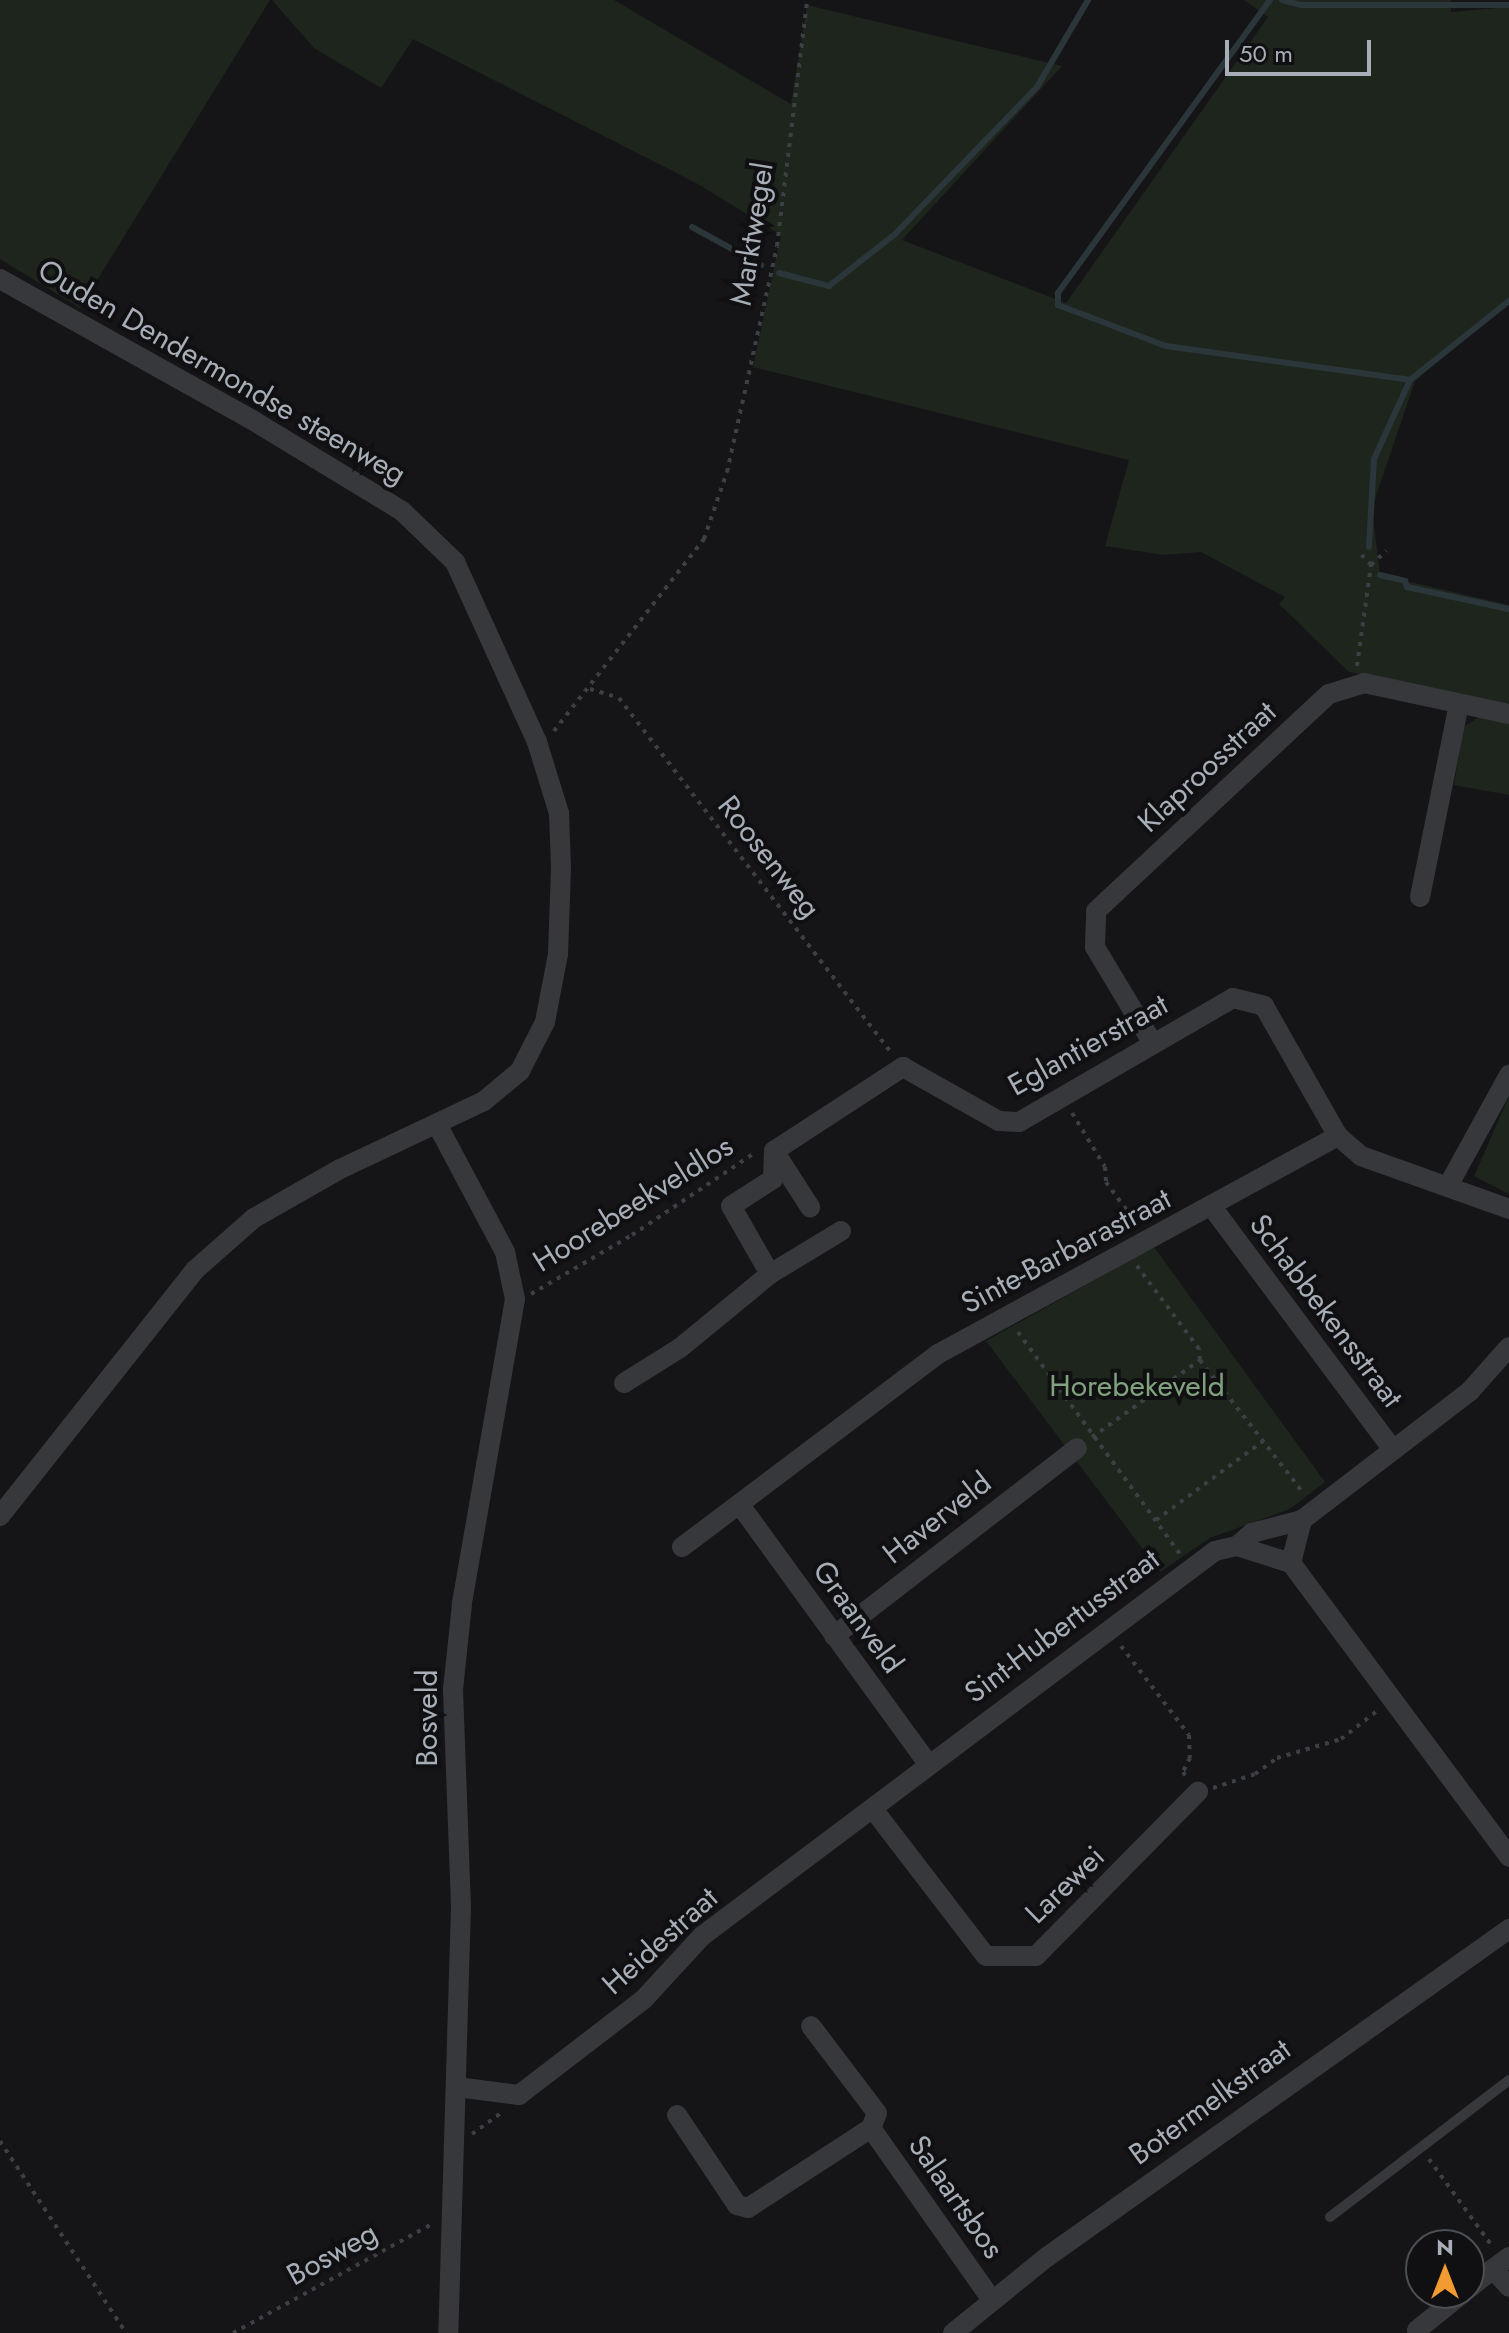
<!DOCTYPE html>
<html>
<head>
<meta charset="utf-8">
<style>
  body { margin:0 }
  #map { position:relative; width:1509px; height:2333px; overflow:hidden; background:#151517; font-family:Jost,sans-serif }
  div>[style] { position:absolute }
  .green>* { inset:0; background:#1d251d }
  .stream>* { height:6px; margin:-3px; padding:0 3px; transform-origin:3px; border-radius:3px; background:#2b363b }
  .path>* { height:4px; margin-top:-2px; transform-origin:0; background:repeating-linear-gradient(90deg,#3c3f43 0 4px,transparent 0 10px) }
  .lane>* { height:10px; margin:-5px; padding:0 5px; transform-origin:5px; border-radius:5px; background:#36383c }
  .street>* { height:20px; margin:-10px; padding:0 10px; transform-origin:10px; border-radius:10px; background:#36383c }
  span { translate:-50% -50%; white-space:nowrap; text-align:center; line-height:1.15; -webkit-text-stroke:8px #101012; paint-order:stroke }
  .street-label { font-size:30px; color:#a7aeb7 }
  .park-label { font-size:30px; color:#80a27e }
  .north { position:absolute; left:1405px; top:2229px; width:80px; height:80px; box-sizing:border-box; background:#101012; border:2px solid #4c4f54; border-radius:50%; rotate:0deg; font-size:22px; font-weight:700; line-height:32px; text-align:center; color:#a7aeb7 }
  .north::after { content:''; display:block; margin:auto; width:28px; height:36px; background:#f29b32; clip-path:polygon(50% 0,100% 100%,50% 72%,0 100%) }
  .scale { position:absolute; left:1225px; top:40px; width:146px; height:36px; box-sizing:border-box; border:4px solid #a7aeb7; border-top:0; padding-left:10px; font-size:24px; line-height:28px; white-space:nowrap; color:#a7aeb7; -webkit-text-stroke:6px #101012; paint-order:stroke }
</style>
</head>
<body>
<div id="map">
  <div class="green">
    <div style="clip-path:polygon(0 0,270px 0,80px 308px,0 259px)"></div>
    <div style="clip-path:polygon(272px 0,614px 0,791px 104px,807px 5px,1062px 66px,902px 240px,1066px 303px,1268px 17px,1244px 0,1451px 0,1451px 12px,1509px 7px,1509px 303px,1415px 381px,1372px 508px,1380px 575px,1509px 605px,1509px 704px,1349px 672px,1279px 604px,1285px 597px,1201px 552px,1164px 555px,1105px 546px,1129px 460px,753px 367px,781px 235px,696px 183px,413px 39px,381px 88px,314px 48px)"></div>
    <div style="clip-path:polygon(1481px 716px,1509px 721px,1509px 795px,1454px 785px,1463px 727px)"></div>
    <div style="clip-path:polygon(1509px 1096px,1509px 1194px,1474px 1176px)"></div>
    <div style="clip-path:polygon(1154px 1247px,1325px 1482px,1290px 1509px,1210px 1538px,1160px 1572px,986px 1341px)"></div>
  </div>
  <div class="stream">
    <div style="left:1270px;top:0;width:362px;rotate:125.9deg"></div>
    <div style="left:1058px;top:293px;width:12px;rotate:90deg"></div>
    <div style="left:1058px;top:305px;width:116px;rotate:20.8deg"></div>
    <div style="left:1166px;top:346px;width:246px;rotate:7.9deg"></div>
    <div style="left:1410px;top:380px;width:87px;rotate:114.5deg"></div>
    <div style="left:1374px;top:459px;width:88px;rotate:93.3deg"></div>
    <div style="left:1282px;top:0;width:20px;rotate:15deg"></div>
    <div style="left:1301px;top:5px;width:208px"></div>
    <div style="left:692px;top:227px;width:79px;rotate:28.8deg"></div>
    <div style="left:779px;top:273px;width:52px;rotate:14.6deg"></div>
    <div style="left:829px;top:286px;width:84px;rotate:-38.2deg"></div>
    <div style="left:895px;top:234px;width:204px;rotate:-46deg"></div>
    <div style="left:1037px;top:87px;width:101px;rotate:-59.6deg"></div>
    <div style="left:1410px;top:380px;width:127px;rotate:-38.6deg"></div>
    <div style="left:1380px;top:575px;width:26px;rotate:13deg"></div>
    <div style="left:1405px;top:581px;width:6px;rotate:72deg"></div>
    <div style="left:1407px;top:587px;width:104px;rotate:12.2deg"></div>
  </div>
  <div class="path">
    <div style="left:1371px;top:565px;width:21px;rotate:-43deg"></div>
    <div style="left:1357px;top:666px;width:102px;rotate:-82.1deg"></div>
    <div style="left:1371px;top:565px;width:19px;rotate:-133deg"></div>
    <div style="left:590px;top:689px;width:30px;rotate:17deg"></div>
    <div style="left:619px;top:698px;width:446px;rotate:52.5deg"></div>
    <div style="left:554px;top:731px;width:244px;rotate:-52deg"></div>
    <div style="left:704px;top:539px;width:71px;rotate:-71.1deg"></div>
    <div style="left:727px;top:472px;width:231px;rotate:-77.5deg"></div>
    <div style="left:777px;top:246px;width:248px;rotate:-83deg"></div>
    <div style="left:1072px;top:1113px;width:63px;rotate:58.6deg"></div>
    <div style="left:1105px;top:1167px;width:15px;rotate:86deg"></div>
    <div style="left:1106px;top:1182px;width:52px;rotate:53.6deg"></div>
    <div style="left:531px;top:1294px;width:117px;rotate:-30.3deg"></div>
    <div style="left:632px;top:1235px;width:149px;rotate:-33.8deg"></div>
    <div style="left:1018px;top:1332px;width:275px;rotate:53.9deg"></div>
    <div style="left:1200px;top:1360px;width:170px;rotate:52.2deg"></div>
    <div style="left:1092px;top:1437px;width:133px;rotate:-35.5deg"></div>
    <div style="left:1200px;top:1360px;width:11px;rotate:-95deg"></div>
    <div style="left:1199px;top:1349px;width:104px;rotate:-126.8deg"></div>
    <div style="left:1156px;top:1520px;width:133px;rotate:-36.4deg"></div>
    <div style="left:1121px;top:1646px;width:112px;rotate:52.6deg"></div>
    <div style="left:1189px;top:1735px;width:23px;rotate:88deg"></div>
    <div style="left:1190px;top:1758px;width:16px;rotate:117deg"></div>
    <div style="left:1183px;top:1772px;width:9px;rotate:54deg"></div>
    <div style="left:1213px;top:1788px;width:44px;rotate:-18.4deg"></div>
    <div style="left:1255px;top:1774px;width:27px;rotate:-36deg"></div>
    <div style="left:1277px;top:1758px;width:67px;rotate:-16.5deg"></div>
    <div style="left:1341px;top:1739px;width:46px;rotate:-37.9deg"></div>
    <div style="left:472px;top:2134px;width:36px;rotate:-36deg"></div>
    <div style="left:0;top:2141px;width:230px;rotate:56.7deg"></div>
    <div style="left:1429px;top:2159px;width:107px;rotate:54.1deg"></div>
    <div style="left:233px;top:2333px;width:229px;rotate:-28.7deg"></div>
  </div>
  <div class="lane">
    <div style="left:1330px;top:2217px;width:225px;rotate:-37.4deg"></div>
  </div>
  <div class="street">
    <div style="left:0;top:279px;width:291px;rotate:29.2deg"></div>
    <div style="left:254px;top:421px;width:173px;rotate:31.3deg"></div>
    <div style="left:402px;top:511px;width:74px;rotate:43.9deg"></div>
    <div style="left:455px;top:562px;width:198px;rotate:65.5deg"></div>
    <div style="left:537px;top:742px;width:74px;rotate:72.8deg"></div>
    <div style="left:559px;top:813px;width:55px;rotate:87.9deg"></div>
    <div style="left:561px;top:868px;width:86px;rotate:92deg"></div>
    <div style="left:558px;top:954px;width:69px;rotate:100.8deg"></div>
    <div style="left:545px;top:1022px;width:55px;rotate:117deg"></div>
    <div style="left:520px;top:1071px;width:47px;rotate:140.2deg"></div>
    <div style="left:484px;top:1101px;width:159px;rotate:154.7deg"></div>
    <div style="left:340px;top:1169px;width:99px;rotate:150.3deg"></div>
    <div style="left:254px;top:1218px;width:79px;rotate:138.6deg"></div>
    <div style="left:195px;top:1270px;width:314px;rotate:128.4deg"></div>
    <div style="left:1420px;top:897px;width:197px;rotate:-78.6deg"></div>
    <div style="left:1152px;top:1042px;width:111px;rotate:-121deg"></div>
    <div style="left:1095px;top:947px;width:36px;rotate:-88deg"></div>
    <div style="left:1096px;top:911px;width:318px;rotate:-43deg"></div>
    <div style="left:1329px;top:694px;width:37px;rotate:-17deg"></div>
    <div style="left:1364px;top:683px;width:148px;rotate:12.1deg"></div>
    <div style="left:438px;top:1126px;width:143px;rotate:62deg"></div>
    <div style="left:505px;top:1252px;width:48px;rotate:78deg"></div>
    <div style="left:515px;top:1299px;width:310px;rotate:99.9deg"></div>
    <div style="left:462px;top:1604px;width:85px;rotate:96deg"></div>
    <div style="left:453px;top:1689px;width:217px;rotate:87.9deg"></div>
    <div style="left:461px;top:1906px;width:427px;rotate:91.7deg"></div>
    <div style="left:774px;top:1151px;width:67px;rotate:57.3deg"></div>
    <div style="left:1448px;top:1186px;width:127px;rotate:-61.2deg"></div>
    <div style="left:1212px;top:1207px;width:303px;rotate:53.3deg"></div>
    <div style="left:841px;top:1231px;width:83px;rotate:148.8deg"></div>
    <div style="left:770px;top:1274px;width:78px;rotate:-119.8deg"></div>
    <div style="left:731px;top:1206px;width:50px;rotate:-32.7deg"></div>
    <div style="left:773px;top:1179px;width:28px;rotate:-88deg"></div>
    <div style="left:774px;top:1151px;width:154px;rotate:-33.1deg"></div>
    <div style="left:903px;top:1067px;width:110px;rotate:29.4deg"></div>
    <div style="left:999px;top:1121px;width:20px;rotate:3deg"></div>
    <div style="left:1019px;top:1122px;width:247px;rotate:-30.1deg"></div>
    <div style="left:1233px;top:998px;width:32px;rotate:14deg"></div>
    <div style="left:1264px;top:1006px;width:150px;rotate:60.4deg"></div>
    <div style="left:1338px;top:1136px;width:30px;rotate:41deg"></div>
    <div style="left:1361px;top:1156px;width:157px;rotate:19.7deg"></div>
    <div style="left:624px;top:1383px;width:66px;rotate:-32deg"></div>
    <div style="left:680px;top:1348px;width:117px;rotate:-39.4deg"></div>
    <div style="left:740px;top:1505px;width:321px;rotate:54deg"></div>
    <div style="left:1237px;top:1546px;width:20px;rotate:-41deg"></div>
    <div style="left:1252px;top:1533px;width:52px;rotate:-14.6deg"></div>
    <div style="left:682px;top:1547px;width:321px;rotate:-37deg"></div>
    <div style="left:938px;top:1354px;width:456px;rotate:-28.6deg"></div>
    <div style="left:1291px;top:1563px;width:366px;rotate:53.4deg"></div>
    <div style="left:1291px;top:1563px;width:44px;rotate:-75.7deg"></div>
    <div style="left:1302px;top:1520px;width:212px;rotate:-37.5deg"></div>
    <div style="left:1470px;top:1391px;width:59px;rotate:-48.4deg"></div>
    <div style="left:834px;top:1636px;width:307px;rotate:-37.7deg"></div>
    <div style="left:873px;top:1809px;width:185px;rotate:52.5deg"></div>
    <div style="left:986px;top:1956px;width:50px"></div>
    <div style="left:1036px;top:1956px;width:231px;rotate:-45.4deg"></div>
    <div style="left:457px;top:2087px;width:63px;rotate:7.4deg"></div>
    <div style="left:519px;top:2095px;width:156px;rotate:-37.5deg"></div>
    <div style="left:643px;top:2000px;width:87px;rotate:-47.3deg"></div>
    <div style="left:702px;top:1936px;width:641px;rotate:-36.89deg"></div>
    <div style="left:1215px;top:1551px;width:23px;rotate:-13deg"></div>
    <div style="left:1237px;top:1546px;width:57px;rotate:17.5deg"></div>
    <div style="left:677px;top:2115px;width:108px;rotate:56.3deg"></div>
    <div style="left:737px;top:2205px;width:11px;rotate:15deg"></div>
    <div style="left:748px;top:2208px;width:147px;rotate:-33deg"></div>
    <div style="left:871px;top:2128px;width:16px;rotate:-68deg"></div>
    <div style="left:877px;top:2113px;width:109px;rotate:-127.2deg"></div>
    <div style="left:871px;top:2128px;width:210px;rotate:54.9deg"></div>
    <div style="left:1509px;top:2257px;width:20px;rotate:143deg"></div>
    <div style="left:1493px;top:2269px;width:24px;rotate:48deg"></div>
    <div style="left:1469px;top:2288px;width:31px;rotate:-38deg"></div>
    <div style="left:1417px;top:2330px;width:59px;rotate:-38.8deg"></div>
    <div style="left:953px;top:2333px;width:121px;rotate:-39deg"></div>
    <div style="left:1047px;top:2257px;width:567px;rotate:-35.37deg"></div>
  </div>
  <div class="street-label">
    <span style="left:752px;top:234px;rotate:-81deg">Marktwegel</span>
    <span style="left:222px;top:372px;rotate:30deg">Ouden Dendermondse steenweg</span>
    <span style="left:1207px;top:767px;rotate:-43deg">Klaproosstraat</span>
    <span style="left:769px;top:857px;rotate:52deg">Roosenweg</span>
    <span style="left:1088px;top:1045px;rotate:-29deg">Eglantierstraat</span>
    <span style="left:633px;top:1204px;rotate:-32deg">Hoorebeekveldlos</span>
    <span style="left:1066px;top:1251px;rotate:-28deg">Sinte-Barbarastraat</span>
    <span style="left:1326px;top:1311px;rotate:53deg">Schabbekensstraat</span>
    <span style="left:937px;top:1518px;rotate:-38deg">Haverveld</span>
    <span style="left:858px;top:1617px;rotate:54deg">Graanveld</span>
    <span style="left:1062px;top:1626px;rotate:-37deg">Sint-Hubertusstraat</span>
    <span style="left:427px;top:1718px;rotate:-90deg">Bosveld</span>
    <span style="left:1065px;top:1885px;rotate:-44deg">Larewei</span>
    <span style="left:660px;top:1941px;rotate:-42deg">Heidestraat</span>
    <span style="left:1210px;top:2102px;rotate:-36deg">Botermelkstraat</span>
    <span style="left:956px;top:2197px;rotate:55deg">Salaartsbos</span>
    <span style="left:332px;top:2254px;rotate:-29deg">Bosweg</span>
  </div>
  <div class="park-label">
    <span style="left:1137px;top:1386px">Horebekeveld</span>
  </div>
  <div class="north">N</div>
  <div class="scale">50 m</div>
</div>
</body>
</html>
